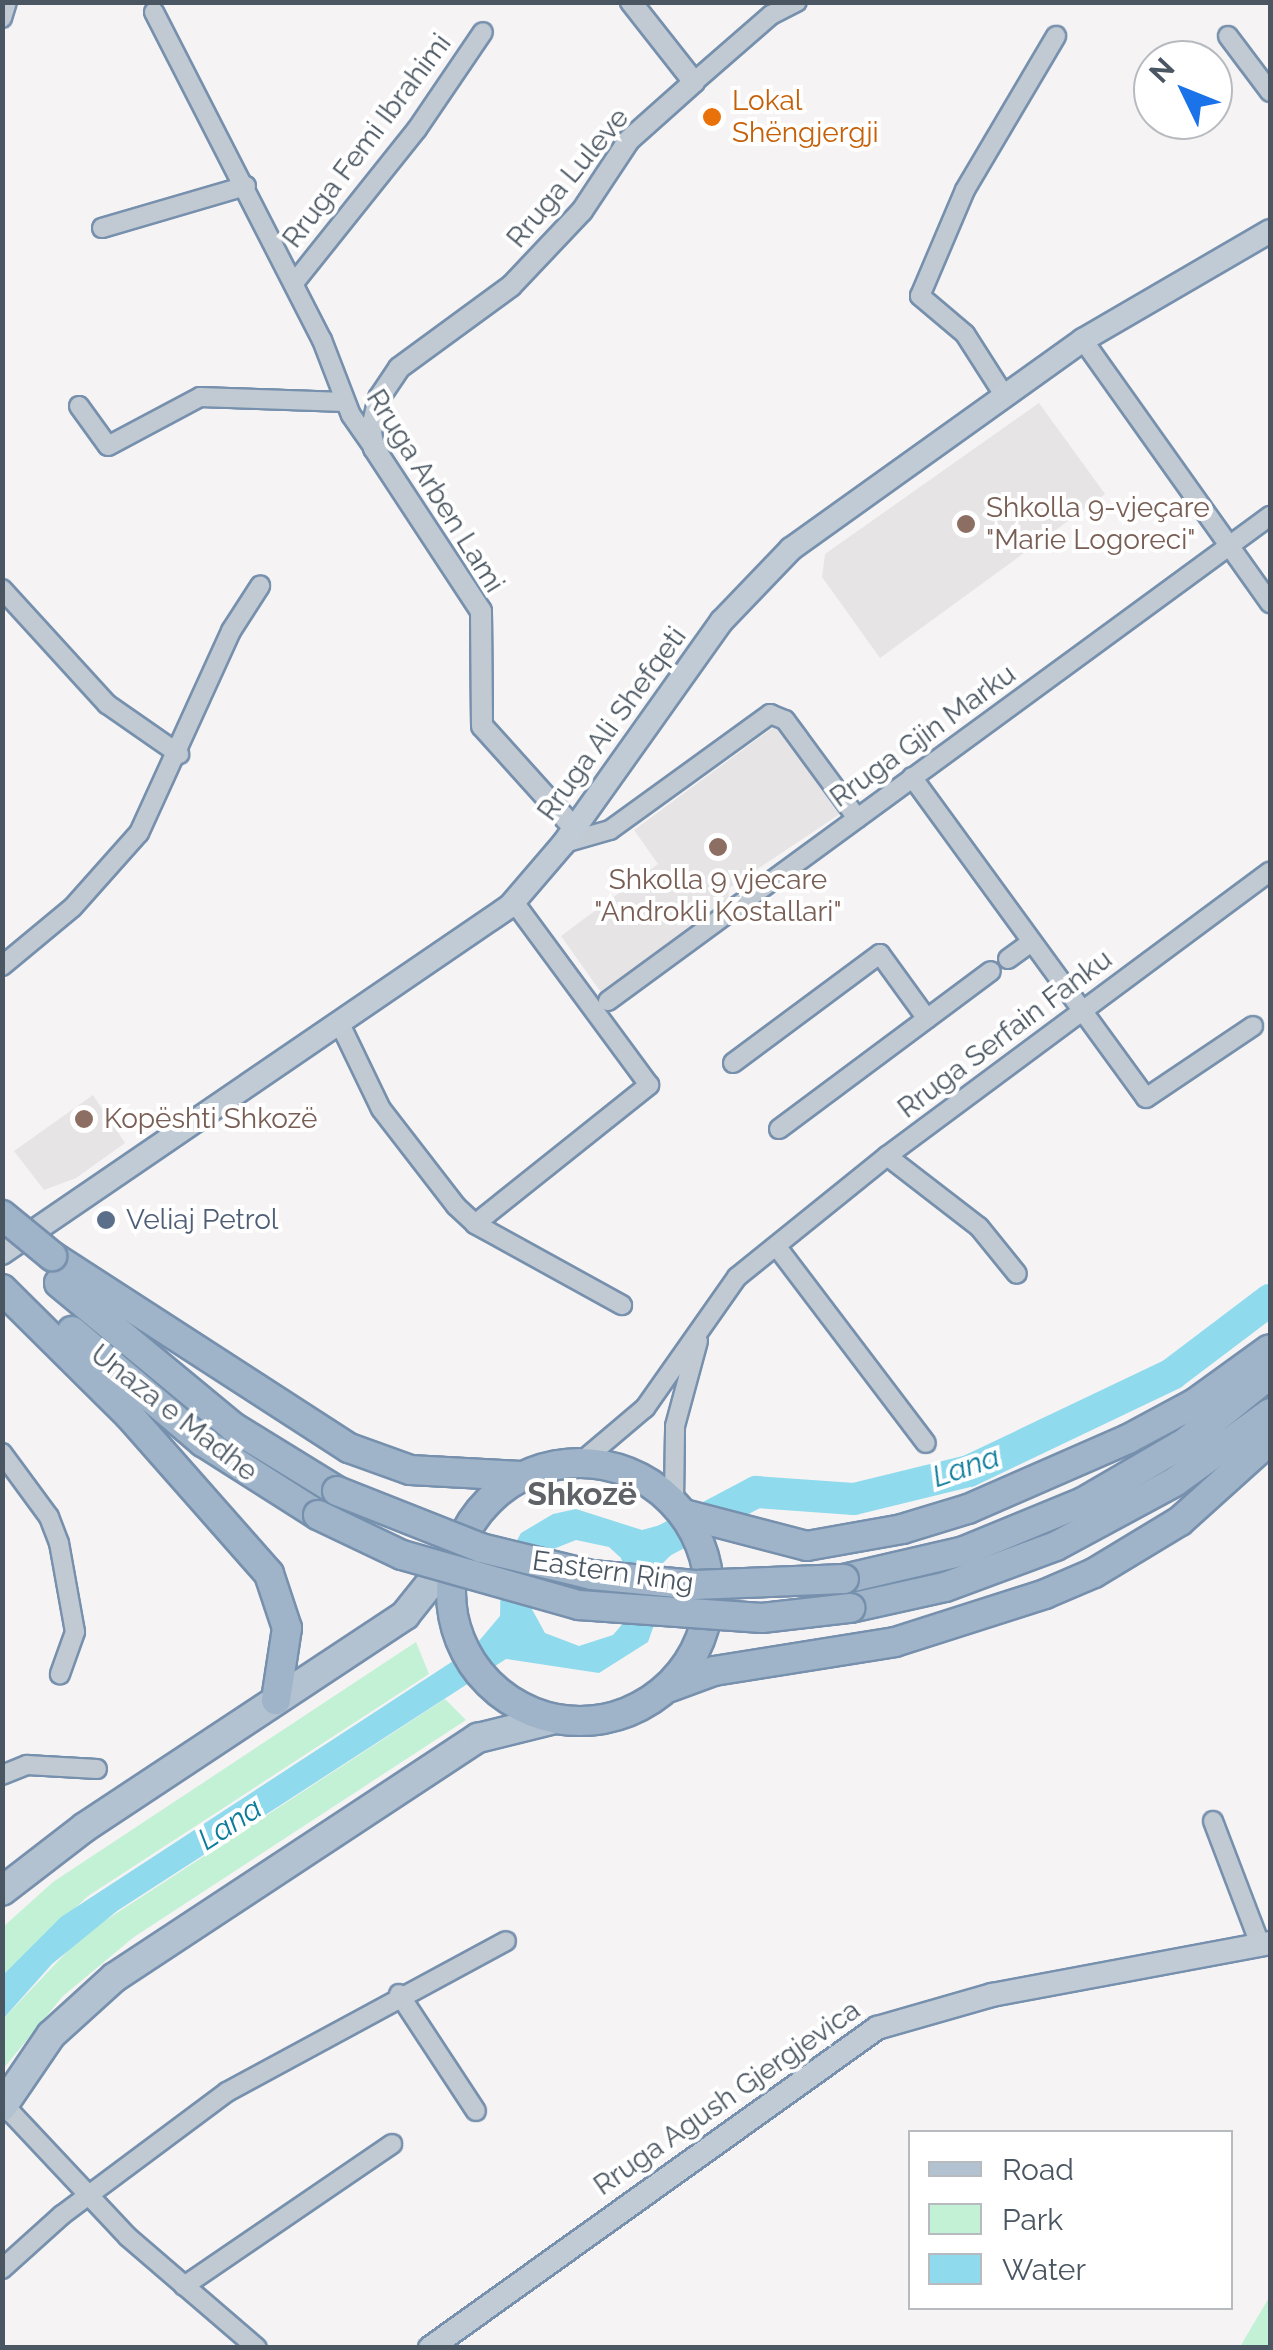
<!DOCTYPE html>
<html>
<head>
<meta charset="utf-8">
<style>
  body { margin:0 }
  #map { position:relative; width:1273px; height:2350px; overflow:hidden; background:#f5f3f3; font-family:Raleway,sans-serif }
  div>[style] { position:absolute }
  .education>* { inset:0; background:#e6e4e5 }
  .green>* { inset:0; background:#c3f1d5 }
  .water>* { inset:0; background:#90daee }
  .river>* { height:32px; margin:-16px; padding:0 16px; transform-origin:16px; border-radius:16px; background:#90daee }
  .roads { filter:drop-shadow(2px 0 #7690ad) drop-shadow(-2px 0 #7690ad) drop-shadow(0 2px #7690ad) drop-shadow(0 -2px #7690ad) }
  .minor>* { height:18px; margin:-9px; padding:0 9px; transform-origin:9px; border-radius:9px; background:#c1cad2 }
  .tertiary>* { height:20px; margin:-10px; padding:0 10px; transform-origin:10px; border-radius:10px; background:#c1cad2 }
  .secondary>* { height:22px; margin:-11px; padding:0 11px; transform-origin:11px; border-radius:11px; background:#c1cbd6 }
  .primary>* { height:28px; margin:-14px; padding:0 14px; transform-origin:14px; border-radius:14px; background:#b3c2d1 }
  .trunk>* { height:28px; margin:-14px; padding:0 14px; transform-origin:14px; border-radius:14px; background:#9fb4c9 }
  .trunk>.ring { margin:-14px; padding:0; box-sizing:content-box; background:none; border:28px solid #9fb4c9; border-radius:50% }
  .bridges { filter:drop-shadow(2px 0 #7690ad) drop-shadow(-2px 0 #7690ad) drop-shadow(0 2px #7690ad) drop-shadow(0 -2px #7690ad) }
  .trunk-bridge>* { height:28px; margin:-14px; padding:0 14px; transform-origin:14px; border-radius:14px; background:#9fb4c9 }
  .dots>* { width:28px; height:28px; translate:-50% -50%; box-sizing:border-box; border:5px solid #fff; border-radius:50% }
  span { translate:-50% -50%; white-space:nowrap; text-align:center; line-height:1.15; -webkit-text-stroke:8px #fff; paint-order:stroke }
  .food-label { font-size:28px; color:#c56008 }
  .left { translate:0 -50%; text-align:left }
  .street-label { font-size:28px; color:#4a5661 }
  .education-label { font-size:28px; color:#785e54 }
  .service-label { font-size:28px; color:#4e5e75 }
  .water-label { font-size:30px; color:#0c7c9b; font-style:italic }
  .quarter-label { font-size:32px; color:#5f6368; font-weight:700 }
  .frame { position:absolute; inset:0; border:5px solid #4a5661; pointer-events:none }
  .legend { position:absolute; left:908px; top:2130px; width:325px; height:180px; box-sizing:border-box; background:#fff; border:2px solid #b7bbc0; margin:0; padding:12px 18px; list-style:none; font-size:30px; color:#4a5661 }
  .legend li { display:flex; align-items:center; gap:20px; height:50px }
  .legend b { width:50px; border:2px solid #b7bbc0 }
  .north { position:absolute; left:1133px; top:40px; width:100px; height:100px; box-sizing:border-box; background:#fff; border:2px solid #b7bbc0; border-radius:50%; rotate:313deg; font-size:28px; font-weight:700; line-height:40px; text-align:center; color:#4a5661 }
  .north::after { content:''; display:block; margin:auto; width:35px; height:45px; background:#1a73e8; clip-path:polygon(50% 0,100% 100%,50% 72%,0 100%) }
</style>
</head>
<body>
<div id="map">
  <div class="education">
    <div style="clip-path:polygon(1039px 403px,1105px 494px,880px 658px,822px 577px,825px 554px)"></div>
    <div style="clip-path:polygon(775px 726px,840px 814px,729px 888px,728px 908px,605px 998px,561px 936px,658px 864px,634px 830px)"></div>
    <div style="clip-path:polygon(93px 1095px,125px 1143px,76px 1178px,44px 1190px,14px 1151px)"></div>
  </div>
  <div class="green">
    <div style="clip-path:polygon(416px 1642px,429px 1674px,88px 1896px,3px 1975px,3px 1927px,53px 1882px)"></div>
    <div style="clip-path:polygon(445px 1699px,466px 1720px,134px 1937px,63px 1996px,3px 2069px,3px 2019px,83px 1935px)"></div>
    <div style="clip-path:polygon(1270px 2296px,1270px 2347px,1240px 2347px,1244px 2340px)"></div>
  </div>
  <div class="water">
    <div style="clip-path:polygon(evenodd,576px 1509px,642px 1530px,664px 1524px,679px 1547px,662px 1564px,659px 1611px,648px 1642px,599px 1673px,506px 1659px,117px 1911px,52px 1964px,3px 2019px,3px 1975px,61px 1917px,473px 1648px,500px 1616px,501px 1570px,521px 1533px,553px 1514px,576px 1509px,576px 1540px,609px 1547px,621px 1558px,634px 1589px,625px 1621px,613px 1635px,579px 1646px,545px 1633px,528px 1602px,534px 1566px,546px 1552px,576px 1540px)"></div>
  </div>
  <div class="river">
    <div style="left:637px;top:1555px;width:135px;rotate:-27.9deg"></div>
    <div style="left:756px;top:1492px;width:98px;rotate:4.1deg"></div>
    <div style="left:854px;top:1499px;width:118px;rotate:-13.7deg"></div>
    <div style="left:969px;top:1471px;width:225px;rotate:-25.5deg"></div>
    <div style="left:1172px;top:1374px;width:123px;rotate:-37.1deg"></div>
  </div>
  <div class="roads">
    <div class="minor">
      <div style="left:154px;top:12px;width:369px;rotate:62.9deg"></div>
      <div style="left:322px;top:340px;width:80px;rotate:68.9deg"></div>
      <div style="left:351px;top:415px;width:40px;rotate:55.1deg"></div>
      <div style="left:2px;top:18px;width:17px;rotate:-73deg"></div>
      <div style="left:1228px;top:36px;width:70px;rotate:53.1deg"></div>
      <div style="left:694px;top:82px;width:102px;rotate:-41deg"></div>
      <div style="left:771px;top:15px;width:29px;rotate:-27deg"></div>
      <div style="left:102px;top:228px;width:150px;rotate:-16.3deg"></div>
      <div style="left:294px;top:283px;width:197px;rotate:-51.4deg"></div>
      <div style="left:417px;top:129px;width:117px;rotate:-55.8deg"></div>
      <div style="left:1083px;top:340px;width:323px;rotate:54.6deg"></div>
      <div style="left:1004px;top:395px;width:72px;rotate:-122.6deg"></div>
      <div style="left:965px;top:334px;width:59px;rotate:-139.8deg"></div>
      <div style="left:920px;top:296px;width:115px;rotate:-67deg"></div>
      <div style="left:965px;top:190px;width:179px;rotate:-59.4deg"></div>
      <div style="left:79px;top:406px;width:49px;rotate:54.1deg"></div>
      <div style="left:108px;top:446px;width:104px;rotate:-28deg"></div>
      <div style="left:200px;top:397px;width:145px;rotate:2deg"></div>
      <div style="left:2px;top:589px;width:156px;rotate:47.6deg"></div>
      <div style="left:107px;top:704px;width:88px;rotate:34.8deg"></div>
      <div style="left:912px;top:777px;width:397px;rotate:53.9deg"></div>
      <div style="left:1146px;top:1098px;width:129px;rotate:-33.9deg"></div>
      <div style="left:564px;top:843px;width:48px;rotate:-15.8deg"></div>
      <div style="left:610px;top:830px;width:198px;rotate:-35.9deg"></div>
      <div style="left:770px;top:714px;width:16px;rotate:22deg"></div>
      <div style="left:785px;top:720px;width:122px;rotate:53.7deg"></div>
      <div style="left:1008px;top:959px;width:29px;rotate:-36deg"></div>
      <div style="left:2px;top:966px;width:92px;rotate:-39.7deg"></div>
      <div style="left:73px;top:907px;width:99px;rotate:-48.3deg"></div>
      <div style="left:139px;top:833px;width:222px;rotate:-65.5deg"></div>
      <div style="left:231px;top:631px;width:54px;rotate:-57.2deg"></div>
      <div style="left:608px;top:1001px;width:821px;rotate:-36.23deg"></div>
      <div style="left:341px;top:1026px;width:92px;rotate:64.3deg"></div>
      <div style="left:381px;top:1109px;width:123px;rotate:52.3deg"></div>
      <div style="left:456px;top:1206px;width:26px;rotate:43deg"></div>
      <div style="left:475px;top:1224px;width:168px;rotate:28.9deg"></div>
      <div style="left:733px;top:1063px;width:183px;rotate:-36.6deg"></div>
      <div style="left:880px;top:954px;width:80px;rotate:54.1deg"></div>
      <div style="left:779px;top:1129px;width:264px;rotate:-36.7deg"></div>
      <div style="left:887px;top:1156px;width:116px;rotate:37.7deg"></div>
      <div style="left:979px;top:1227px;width:60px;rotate:51deg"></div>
      <div style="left:475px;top:1224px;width:223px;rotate:-38.6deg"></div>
      <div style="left:649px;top:1085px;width:227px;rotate:-126.4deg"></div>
      <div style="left:777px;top:1247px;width:246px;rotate:52.8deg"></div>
      <div style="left:2px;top:1453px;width:79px;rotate:53.7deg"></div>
      <div style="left:49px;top:1517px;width:28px;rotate:69deg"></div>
      <div style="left:59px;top:1543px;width:90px;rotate:79.8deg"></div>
      <div style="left:75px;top:1632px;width:45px;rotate:109.7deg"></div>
      <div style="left:581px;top:1462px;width:84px;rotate:-40.2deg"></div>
      <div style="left:645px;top:1408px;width:160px;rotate:-54.9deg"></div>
      <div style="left:737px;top:1277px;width:193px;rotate:-38.9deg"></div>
      <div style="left:887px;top:1156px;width:477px;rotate:-36.6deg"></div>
      <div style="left:674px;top:1502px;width:76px;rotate:-89.2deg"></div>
      <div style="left:675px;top:1426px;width:88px;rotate:-74.9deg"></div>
      <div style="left:2px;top:1775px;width:27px;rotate:-22deg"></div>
      <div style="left:27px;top:1765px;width:70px;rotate:3.3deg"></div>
      <div style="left:1213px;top:1821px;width:132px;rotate:69.1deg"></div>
      <div style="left:399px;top:1994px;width:140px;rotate:56.7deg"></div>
      <div style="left:4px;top:2105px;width:181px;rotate:46.8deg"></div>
      <div style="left:128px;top:2237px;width:170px;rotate:40.7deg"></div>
      <div style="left:2px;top:2269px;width:81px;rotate:-42deg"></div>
      <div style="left:62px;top:2215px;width:206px;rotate:-36.7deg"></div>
      <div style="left:227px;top:2092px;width:317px;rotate:-28.4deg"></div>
      <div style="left:184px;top:2286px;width:252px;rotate:-34.3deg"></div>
    </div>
    <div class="tertiary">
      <div style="left:574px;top:828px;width:137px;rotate:-132deg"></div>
      <div style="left:482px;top:726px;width:115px;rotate:-90.5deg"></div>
      <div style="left:481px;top:611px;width:195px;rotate:-123.3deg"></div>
      <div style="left:374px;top:448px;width:16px;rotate:-101deg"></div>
      <div style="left:371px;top:432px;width:35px;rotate:-77deg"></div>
      <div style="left:379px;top:398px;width:36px;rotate:-56deg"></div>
      <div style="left:399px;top:368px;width:139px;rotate:-36.2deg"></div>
      <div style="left:511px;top:286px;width:103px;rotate:-46.6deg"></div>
      <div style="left:582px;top:211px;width:85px;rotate:-56.5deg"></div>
      <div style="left:629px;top:140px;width:87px;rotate:-41.7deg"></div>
      <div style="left:694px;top:82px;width:102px;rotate:-128.2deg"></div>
    </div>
    <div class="secondary">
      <div style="left:2px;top:1253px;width:615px;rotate:-34.34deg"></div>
      <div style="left:510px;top:906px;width:83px;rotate:-49.4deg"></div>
      <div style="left:564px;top:843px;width:272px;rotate:-54.6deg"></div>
      <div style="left:722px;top:621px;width:100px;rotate:-46.2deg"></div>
      <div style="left:791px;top:549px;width:359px;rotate:-35.6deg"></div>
      <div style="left:1083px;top:340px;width:216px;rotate:-30.2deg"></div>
      <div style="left:430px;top:2348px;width:550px;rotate:-35.6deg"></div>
      <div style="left:877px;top:2028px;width:120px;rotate:-16deg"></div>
      <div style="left:992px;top:1995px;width:283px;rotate:-10.6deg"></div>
    </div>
    <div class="primary">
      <div style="left:2px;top:1891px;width:105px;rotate:-37.6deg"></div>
      <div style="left:85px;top:1827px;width:384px;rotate:-33.5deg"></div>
      <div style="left:405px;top:1615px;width:83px;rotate:-51.3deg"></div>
      <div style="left:2px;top:2107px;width:87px;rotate:-55.8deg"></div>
      <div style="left:51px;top:2035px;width:86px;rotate:-42.2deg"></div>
      <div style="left:115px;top:1977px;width:435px;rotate:-33.4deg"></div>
      <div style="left:478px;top:1738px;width:75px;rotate:-13.9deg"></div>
    </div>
    <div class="trunk">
      <div style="left:52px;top:1256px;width:354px;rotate:32.9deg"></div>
      <div style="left:349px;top:1448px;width:65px;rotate:19.8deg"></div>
      <div style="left:410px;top:1470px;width:111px;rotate:3.1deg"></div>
      <div style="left:59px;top:1283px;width:226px;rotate:39.6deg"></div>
      <div style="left:233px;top:1427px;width:122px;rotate:31.6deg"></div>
      <div style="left:2px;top:1289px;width:179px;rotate:44.8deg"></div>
      <div style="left:129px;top:1415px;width:212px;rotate:48.6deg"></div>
      <div style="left:269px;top:1574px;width:57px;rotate:71.6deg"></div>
      <div style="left:287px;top:1628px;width:73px;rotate:98.7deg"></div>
      <div style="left:72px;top:1331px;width:172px;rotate:40.3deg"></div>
      <div style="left:203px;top:1442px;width:136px;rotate:32.4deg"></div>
      <div class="ring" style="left:451px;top:1463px;width:230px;height:230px"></div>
      <div style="left:684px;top:1514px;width:127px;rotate:14.6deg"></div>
      <div style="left:807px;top:1546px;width:97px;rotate:-10.1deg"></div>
      <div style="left:902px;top:1529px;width:69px;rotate:-16.9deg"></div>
      <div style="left:968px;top:1509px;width:175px;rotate:-23.6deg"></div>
      <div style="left:1128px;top:1439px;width:76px;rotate:-28.2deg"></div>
      <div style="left:1195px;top:1403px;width:92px;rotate:-35.8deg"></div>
      <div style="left:844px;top:1579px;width:123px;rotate:-13.1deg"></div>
      <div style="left:964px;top:1551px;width:129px;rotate:-22.4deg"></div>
      <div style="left:1083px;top:1502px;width:119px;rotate:-30.2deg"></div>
      <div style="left:1186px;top:1442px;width:108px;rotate:-39deg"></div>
      <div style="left:850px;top:1608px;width:97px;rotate:-12.5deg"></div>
      <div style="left:945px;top:1587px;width:118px;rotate:-20.3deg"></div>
      <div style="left:1056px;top:1546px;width:136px;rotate:-28.4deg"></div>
      <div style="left:1176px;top:1481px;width:116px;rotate:-35.9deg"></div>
      <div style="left:670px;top:1687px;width:47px;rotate:-20deg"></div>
      <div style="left:714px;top:1671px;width:183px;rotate:-9.1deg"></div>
      <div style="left:895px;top:1642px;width:157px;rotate:-17.7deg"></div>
      <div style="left:1045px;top:1594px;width:53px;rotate:-23.2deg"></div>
      <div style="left:1094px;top:1573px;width:100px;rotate:-31.2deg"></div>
      <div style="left:1180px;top:1521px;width:121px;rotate:-42deg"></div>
    </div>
  </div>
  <div class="bridges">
    <div class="trunk-bridge">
      <div style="left:2px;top:1215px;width:65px;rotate:39.4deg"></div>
      <div style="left:337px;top:1491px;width:155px;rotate:21.6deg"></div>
      <div style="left:481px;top:1548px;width:114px;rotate:13.7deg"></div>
      <div style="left:592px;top:1575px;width:103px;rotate:5.5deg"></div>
      <div style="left:695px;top:1585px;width:149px;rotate:-2.3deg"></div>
      <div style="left:318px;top:1515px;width:93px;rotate:25.5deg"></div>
      <div style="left:402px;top:1555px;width:184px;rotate:15.8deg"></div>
      <div style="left:579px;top:1605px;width:183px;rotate:4.1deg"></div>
      <div style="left:762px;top:1618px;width:89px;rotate:-6.5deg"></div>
    </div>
  </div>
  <div class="dots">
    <div style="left:712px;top:117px;background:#e8710a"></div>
    <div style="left:966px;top:524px;background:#8d6e63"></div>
    <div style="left:718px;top:847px;background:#8d6e63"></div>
    <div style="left:84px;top:1119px;background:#8d6e63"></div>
    <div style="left:106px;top:1220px;background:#5c6f8a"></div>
  </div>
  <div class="food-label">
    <span class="left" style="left:732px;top:117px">Lokal<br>Shëngjergji</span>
  </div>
  <div class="street-label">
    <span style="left:367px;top:141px;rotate:-53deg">Rruga Femi Ibrahimi</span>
    <span style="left:568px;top:178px;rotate:-50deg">Rruga Luleve</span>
    <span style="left:435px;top:491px;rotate:58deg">Rruga Arben Lami</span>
    <span style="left:612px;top:724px;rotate:-54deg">Rruga Ali Shefqeti</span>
    <span style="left:923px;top:736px;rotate:-36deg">Rruga Gjin Marku</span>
    <span style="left:1005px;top:1034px;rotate:-37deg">Rruga Serfain Fanku</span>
    <span style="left:174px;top:1413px;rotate:38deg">Unaza e Madhe</span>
    <span style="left:613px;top:1572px;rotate:8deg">Eastern Ring</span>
    <span style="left:727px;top:2098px;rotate:-35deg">Rruga Agush Gjergjevica</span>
  </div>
  <div class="education-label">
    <span class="left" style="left:986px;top:524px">Shkolla 9-vjeçare<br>"Marie Logoreci"</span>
    <span style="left:718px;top:896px">Shkolla 9 vjecare<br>"Androkli Kostallari"</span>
    <span class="left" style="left:104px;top:1119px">Kopështi Shkozë</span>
  </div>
  <div class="service-label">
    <span class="left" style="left:126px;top:1220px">Veliaj Petrol</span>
  </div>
  <div class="water-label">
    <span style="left:966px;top:1467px;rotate:-19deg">Lana</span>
    <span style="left:230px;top:1824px;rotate:-33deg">Lana</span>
  </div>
  <div class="quarter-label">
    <span style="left:582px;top:1494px">Shkozë</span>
  </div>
  <div class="frame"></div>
  <ul class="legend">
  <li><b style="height:12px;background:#b3c2d1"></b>Road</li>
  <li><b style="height:28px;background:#c3f1d5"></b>Park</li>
  <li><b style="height:28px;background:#90daee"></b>Water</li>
  </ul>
  <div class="north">N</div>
</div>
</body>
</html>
